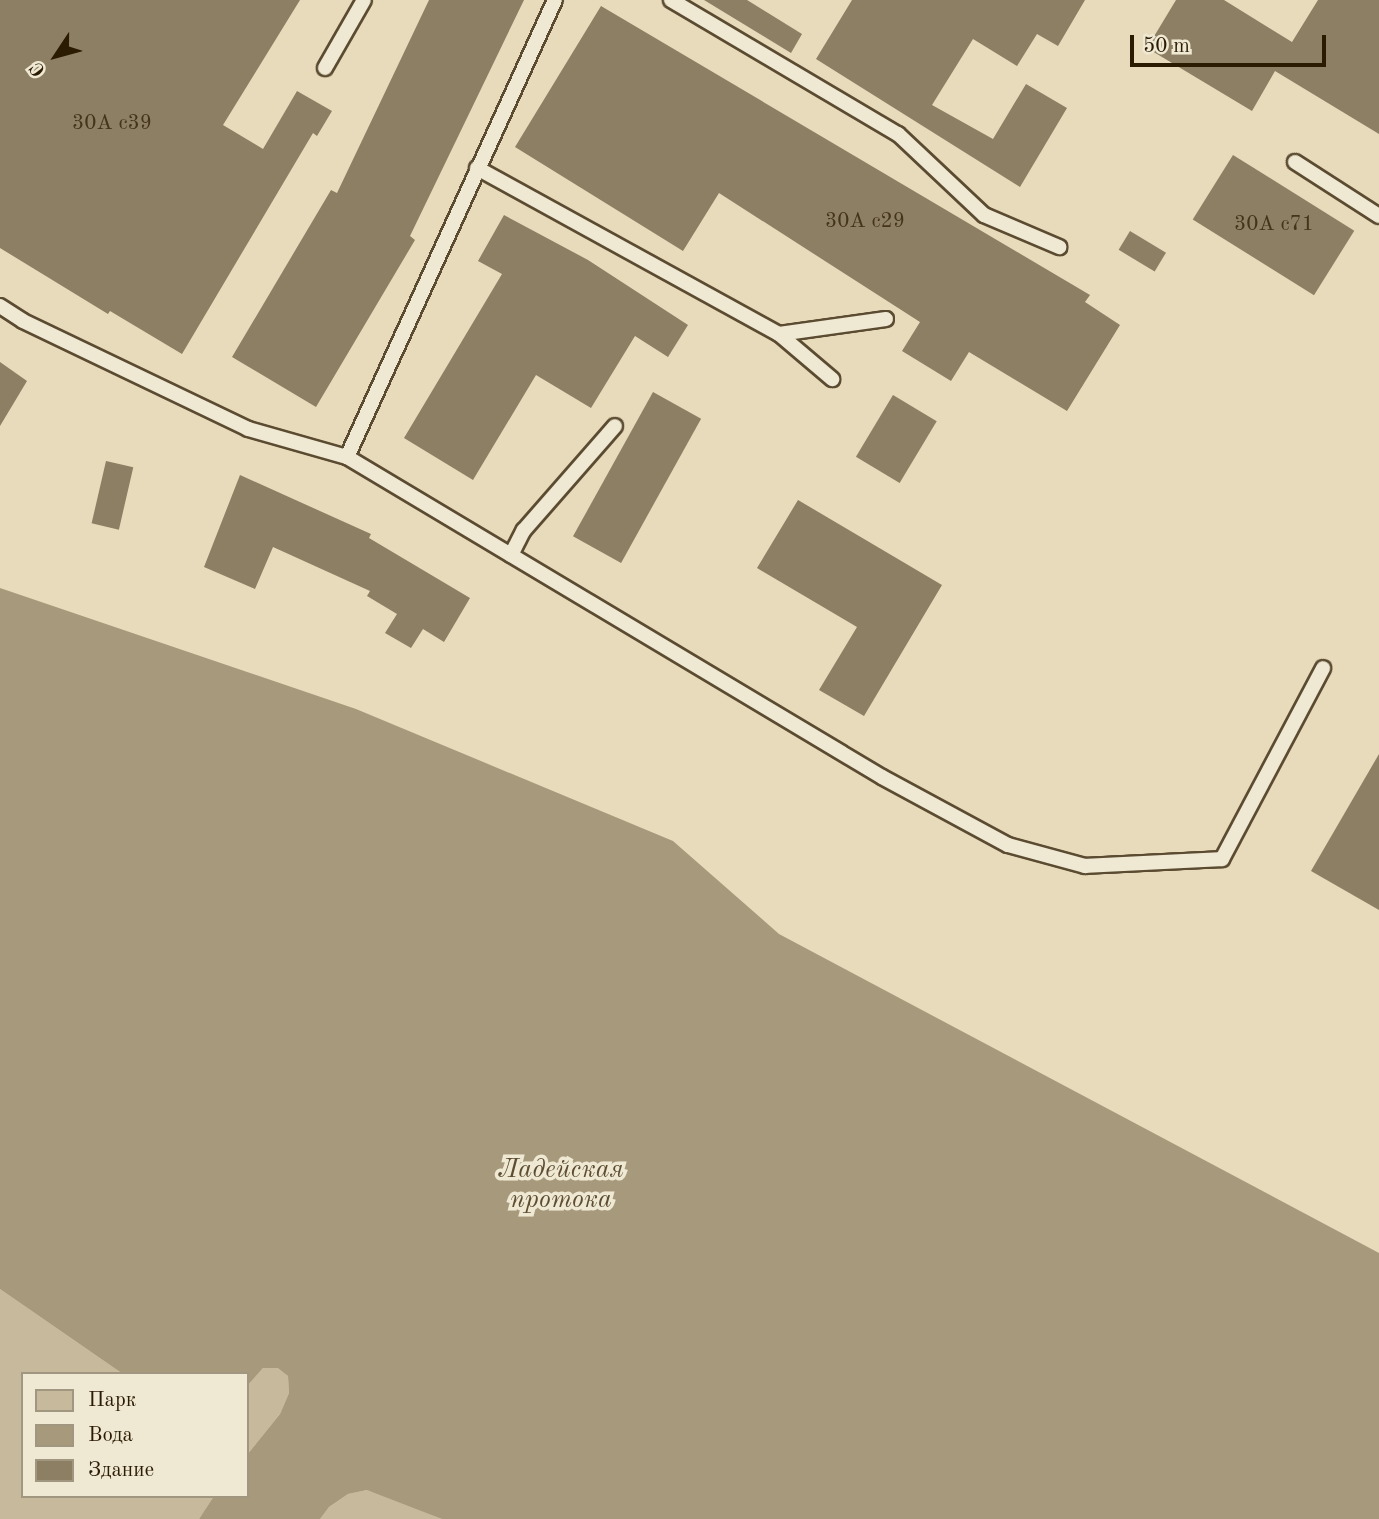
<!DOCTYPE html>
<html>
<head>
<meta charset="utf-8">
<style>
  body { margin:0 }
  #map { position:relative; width:1379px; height:1519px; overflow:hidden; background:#e7dbbb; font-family:"Old Standard TT",serif }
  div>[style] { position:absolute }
  .green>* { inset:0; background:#c7ba9c }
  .water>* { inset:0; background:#a79a7c }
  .building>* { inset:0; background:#8d7f63; transform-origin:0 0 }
  .roads { filter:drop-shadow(2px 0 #5b4b31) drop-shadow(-2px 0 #5b4b31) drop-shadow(0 2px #5b4b31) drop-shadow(0 -2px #5b4b31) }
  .service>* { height:14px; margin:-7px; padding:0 7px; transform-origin:7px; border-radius:7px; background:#efe8d3 }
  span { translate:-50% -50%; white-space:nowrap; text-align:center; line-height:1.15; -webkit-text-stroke:7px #efe8d3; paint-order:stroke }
  .number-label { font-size:21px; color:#44341b }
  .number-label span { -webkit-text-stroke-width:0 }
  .water-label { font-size:26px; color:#5d4e33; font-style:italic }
  .legend { position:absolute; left:21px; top:1372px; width:228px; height:126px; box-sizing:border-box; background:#efe8d3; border:2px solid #a19680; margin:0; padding:9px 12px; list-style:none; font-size:21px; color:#2c1b03 }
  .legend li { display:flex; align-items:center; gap:14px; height:35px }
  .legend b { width:35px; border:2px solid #a19680 }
  .north { position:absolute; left:21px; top:21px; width:70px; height:70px; -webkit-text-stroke:5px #efe8d3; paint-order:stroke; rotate:234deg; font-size:19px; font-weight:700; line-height:28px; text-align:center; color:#2c1b03 }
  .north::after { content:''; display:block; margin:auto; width:24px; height:32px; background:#2c1b03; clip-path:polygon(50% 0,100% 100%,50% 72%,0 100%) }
  .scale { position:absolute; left:1130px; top:35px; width:196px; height:32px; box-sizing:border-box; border:4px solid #2c1b03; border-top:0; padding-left:9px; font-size:21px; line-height:24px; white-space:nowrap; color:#2c1b03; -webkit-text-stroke:5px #efe8d3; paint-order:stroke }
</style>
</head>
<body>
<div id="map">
  <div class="green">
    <div style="clip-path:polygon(0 1289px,123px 1374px,23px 1374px,23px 1496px,214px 1496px,199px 1519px,0 1519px)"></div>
    <div style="clip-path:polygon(278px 1367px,288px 1376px,289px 1393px,280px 1414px,247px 1455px,247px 1386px,263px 1368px)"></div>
    <div style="clip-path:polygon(367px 1490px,388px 1496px,442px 1519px,320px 1519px,329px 1507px,348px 1494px)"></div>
  </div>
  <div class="water">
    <div style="clip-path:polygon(0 588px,356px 709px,673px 841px,779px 934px,1379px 1253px,1379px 1519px,442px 1519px,367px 1490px,348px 1494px,329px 1507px,320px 1519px,199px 1519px,214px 1496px,247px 1496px,247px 1455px,280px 1414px,289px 1393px,288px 1376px,278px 1368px,263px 1368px,247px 1386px,247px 1374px,123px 1374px,0 1289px)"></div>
  </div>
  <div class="building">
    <div style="clip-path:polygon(0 0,300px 0,223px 125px,263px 149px,297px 91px,332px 111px,317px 136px,313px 133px,182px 354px,110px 311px,108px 314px,0 248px)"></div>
    <div style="clip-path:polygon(429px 0,524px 0,410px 236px,415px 240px,316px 407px,232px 357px,331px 190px,337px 193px)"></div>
    <div style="clip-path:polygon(704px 0,747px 0,802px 34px,791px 53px)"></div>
    <div style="clip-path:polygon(852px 0,1085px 0,1058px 46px,1037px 34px,1017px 66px,973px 39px,932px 105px,993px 139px,1026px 84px,1067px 108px,1020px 187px,816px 59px)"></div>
    <div style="clip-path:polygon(1176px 0,1224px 0,1292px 42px,1318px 0,1379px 0,1379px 134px,1275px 71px,1252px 111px,1147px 48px)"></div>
    <div style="clip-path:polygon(601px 6px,1090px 295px,1085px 302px,1120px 325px,1067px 411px,969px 352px,951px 381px,902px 351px,920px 322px,719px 193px,683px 251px,515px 147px)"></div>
    <div style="left:1233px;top:155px;width:143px;height:76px;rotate:32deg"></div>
    <div style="clip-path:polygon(504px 215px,588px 260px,688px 325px,668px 357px,635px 336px,591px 408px,536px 375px,473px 480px,404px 438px,502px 274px,478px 261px)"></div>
    <div style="left:1130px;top:231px;width:42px;height:22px;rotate:31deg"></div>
    <div style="clip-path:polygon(0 362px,27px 381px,0 426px)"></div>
    <div style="left:653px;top:392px;width:55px;height:165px;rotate:29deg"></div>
    <div style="left:893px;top:395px;width:51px;height:72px;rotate:31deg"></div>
    <div style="left:106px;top:461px;width:28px;height:64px;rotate:13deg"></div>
    <div style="clip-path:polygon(240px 475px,371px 534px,369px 538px,470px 598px,444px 642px,423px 629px,411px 648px,385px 633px,397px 614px,367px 596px,370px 591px,273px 547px,255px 589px,204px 567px)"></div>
    <div style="clip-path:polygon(798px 500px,942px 585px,864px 716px,819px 690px,857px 627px,757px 568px)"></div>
    <div style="clip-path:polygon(1379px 754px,1379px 910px,1311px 871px)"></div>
  </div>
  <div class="roads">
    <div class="service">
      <div style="left:671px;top:0;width:264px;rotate:30.6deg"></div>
      <div style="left:898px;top:134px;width:118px;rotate:43.3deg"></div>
      <div style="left:984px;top:215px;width:82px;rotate:23.1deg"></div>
      <div style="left:325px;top:68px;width:78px;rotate:-60.2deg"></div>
      <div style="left:1295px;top:162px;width:100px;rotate:32.7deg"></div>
      <div style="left:477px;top:168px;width:345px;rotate:28.8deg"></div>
      <div style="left:779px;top:334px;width:70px;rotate:40.3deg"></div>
      <div style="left:0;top:306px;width:27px;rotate:33deg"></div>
      <div style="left:23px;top:321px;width:250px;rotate:25.6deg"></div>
      <div style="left:248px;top:429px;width:103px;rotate:15.8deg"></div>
      <div style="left:347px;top:457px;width:623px;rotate:30.88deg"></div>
      <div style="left:882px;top:777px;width:143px;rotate:28.4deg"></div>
      <div style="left:1008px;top:845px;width:80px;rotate:15.3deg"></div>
      <div style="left:1085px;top:866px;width:137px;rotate:-2.9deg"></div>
      <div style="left:1222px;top:859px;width:216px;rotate:-62.1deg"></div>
      <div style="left:779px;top:334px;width:108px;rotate:-8deg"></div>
      <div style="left:347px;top:457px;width:502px;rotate:-65.53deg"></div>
      <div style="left:511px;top:555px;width:28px;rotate:-63deg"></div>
      <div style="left:524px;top:530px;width:138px;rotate:-48.8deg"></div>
    </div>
  </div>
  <div class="number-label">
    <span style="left:112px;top:124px">30А с39</span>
    <span style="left:865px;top:222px">30А с29</span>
    <span style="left:1274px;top:225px">30А с71</span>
  </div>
  <div class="water-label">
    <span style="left:561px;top:1186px">Ладейская<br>протока</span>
  </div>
  <ul class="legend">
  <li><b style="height:19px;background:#c7ba9c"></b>Парк</li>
  <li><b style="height:19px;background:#a79a7c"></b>Вода</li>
  <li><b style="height:19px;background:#8d7f63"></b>Здание</li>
  </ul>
  <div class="north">С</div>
  <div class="scale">50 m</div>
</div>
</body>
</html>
